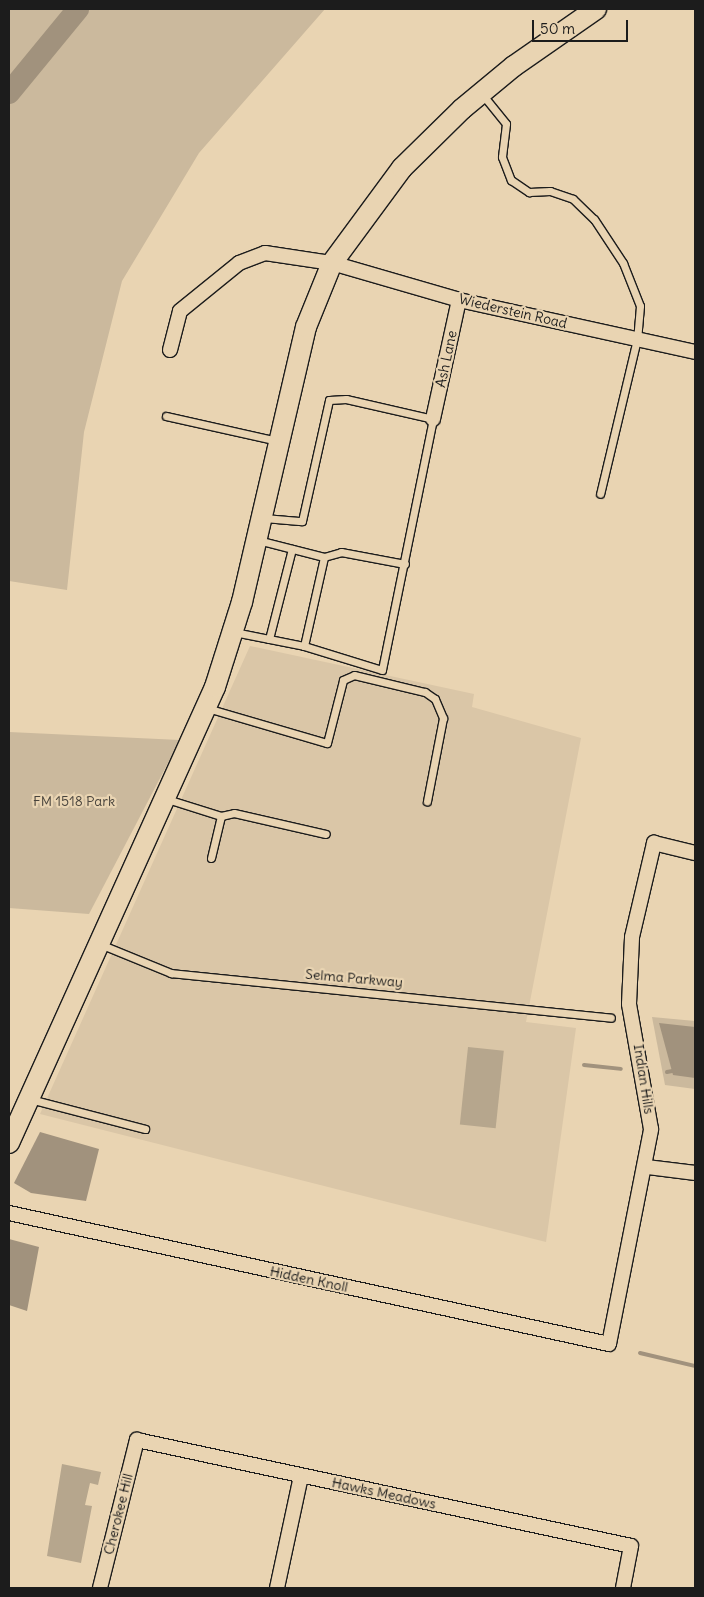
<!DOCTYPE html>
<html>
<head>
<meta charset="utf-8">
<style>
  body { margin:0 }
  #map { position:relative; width:704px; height:1597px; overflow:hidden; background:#e9d4b2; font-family:Delius,sans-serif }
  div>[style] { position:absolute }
  .built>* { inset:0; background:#dac6a7 }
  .green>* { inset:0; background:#cbb99d }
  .water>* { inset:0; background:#a1927d }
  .stream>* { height:4px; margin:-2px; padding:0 2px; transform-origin:2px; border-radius:2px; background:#a1927d }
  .river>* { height:22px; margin:-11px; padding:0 11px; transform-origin:11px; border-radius:11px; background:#a1927d }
  .building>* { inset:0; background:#b6a68d; transform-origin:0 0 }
  .roads { filter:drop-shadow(1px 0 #1c1c1c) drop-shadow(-1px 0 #1c1c1c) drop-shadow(0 1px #1c1c1c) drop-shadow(0 -1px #1c1c1c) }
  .service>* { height:7px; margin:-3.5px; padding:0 3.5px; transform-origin:3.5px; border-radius:3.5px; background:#e9d4b2 }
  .minor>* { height:14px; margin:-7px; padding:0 7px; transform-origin:7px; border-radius:7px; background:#e9d4b2 }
  .secondary>* { height:20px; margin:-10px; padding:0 10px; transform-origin:10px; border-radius:10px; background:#e9d4b2 }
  span { translate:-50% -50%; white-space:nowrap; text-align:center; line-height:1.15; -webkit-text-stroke:4.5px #e9d4b2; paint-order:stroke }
  .street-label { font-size:14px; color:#1c1c1c }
  .park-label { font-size:14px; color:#48433c }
  .frame { position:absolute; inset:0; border:10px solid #1c1c1c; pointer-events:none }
  .scale { position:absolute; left:532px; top:20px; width:96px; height:22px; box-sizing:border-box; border:2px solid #1c1c1c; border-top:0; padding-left:6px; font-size:15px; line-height:18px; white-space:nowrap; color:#1c1c1c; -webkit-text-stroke:4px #e9d4b2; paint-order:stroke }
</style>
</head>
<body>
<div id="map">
  <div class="built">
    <div style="clip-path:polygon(250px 646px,474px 694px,472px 707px,581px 738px,526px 1022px,576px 1028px,546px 1242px,40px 1114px)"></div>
  </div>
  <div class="green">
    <div style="clip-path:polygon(9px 9px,325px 9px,199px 153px,122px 281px,84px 432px,67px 590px,9px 581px)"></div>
    <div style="clip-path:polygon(9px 732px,180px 740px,89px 914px,9px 908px)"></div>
    <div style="clip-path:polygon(652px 1017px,695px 1021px,695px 1089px,665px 1085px)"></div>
  </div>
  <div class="water">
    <div style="clip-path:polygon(659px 1023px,695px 1027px,695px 1078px,673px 1075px)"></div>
    <div style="clip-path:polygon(40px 1132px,99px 1149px,86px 1201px,31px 1193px,14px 1183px)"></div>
    <div style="clip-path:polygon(9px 1239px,39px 1247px,27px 1311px,9px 1305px)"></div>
  </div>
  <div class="stream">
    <div style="left:584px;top:1065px;width:37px;rotate:6deg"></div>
    <div style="left:667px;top:1072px;width:10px;rotate:-11deg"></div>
    <div style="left:640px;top:1353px;width:57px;rotate:13.3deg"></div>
  </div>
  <div class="river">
    <div style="left:9px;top:93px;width:109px;rotate:-50.6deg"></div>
  </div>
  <div class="building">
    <div style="left:468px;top:1047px;width:36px;height:78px;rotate:6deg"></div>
    <div style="clip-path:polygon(62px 1464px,101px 1472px,98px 1485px,90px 1483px,85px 1505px,92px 1506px,81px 1563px,47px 1556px)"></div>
  </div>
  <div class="roads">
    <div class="service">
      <div style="left:482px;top:94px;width:38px;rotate:51deg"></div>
      <div style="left:506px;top:124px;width:33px;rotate:97deg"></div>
      <div style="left:502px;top:157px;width:25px;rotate:69deg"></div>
      <div style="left:511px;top:180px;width:22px;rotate:34deg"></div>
      <div style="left:529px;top:192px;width:21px;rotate:-3deg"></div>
      <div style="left:550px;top:191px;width:24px;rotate:19deg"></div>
      <div style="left:573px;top:199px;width:29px;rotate:44deg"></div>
      <div style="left:594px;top:219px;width:53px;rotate:56.6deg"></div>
      <div style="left:623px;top:263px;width:46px;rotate:68.4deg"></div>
      <div style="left:640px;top:306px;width:33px;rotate:95deg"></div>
      <div style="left:637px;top:339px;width:159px;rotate:103.4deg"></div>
      <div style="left:166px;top:416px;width:115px;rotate:12.6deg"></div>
      <div style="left:264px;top:518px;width:38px;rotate:5deg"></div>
      <div style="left:302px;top:521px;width:124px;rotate:-77.4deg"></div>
      <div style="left:329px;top:400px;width:17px;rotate:-3deg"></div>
      <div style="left:346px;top:399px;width:89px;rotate:12.9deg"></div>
      <div style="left:433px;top:419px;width:256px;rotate:101.5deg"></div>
      <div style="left:382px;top:670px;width:82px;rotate:-162.9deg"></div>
      <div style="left:324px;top:557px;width:18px;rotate:-16deg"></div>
      <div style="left:341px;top:552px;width:65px;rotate:10.6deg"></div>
      <div style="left:234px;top:632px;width:71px;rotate:11.3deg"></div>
      <div style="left:304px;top:646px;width:91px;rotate:-77.3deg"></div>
      <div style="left:324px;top:557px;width:68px;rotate:-165.6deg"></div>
      <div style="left:269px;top:639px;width:93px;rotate:-75.7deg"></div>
      <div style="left:207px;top:708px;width:125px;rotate:16.3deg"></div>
      <div style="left:327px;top:743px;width:65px;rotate:-75.7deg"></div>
      <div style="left:343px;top:680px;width:12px;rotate:-24deg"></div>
      <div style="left:354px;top:675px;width:73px;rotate:13.5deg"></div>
      <div style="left:425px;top:692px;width:12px;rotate:35deg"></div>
      <div style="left:435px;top:699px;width:21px;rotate:67deg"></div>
      <div style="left:443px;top:718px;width:85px;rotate:100.9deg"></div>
      <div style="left:167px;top:799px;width:57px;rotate:17.5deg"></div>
      <div style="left:221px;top:816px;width:13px;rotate:-13deg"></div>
      <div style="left:234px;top:813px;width:94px;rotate:12.9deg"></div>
      <div style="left:211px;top:858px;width:43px;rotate:-76.6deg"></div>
      <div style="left:100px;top:944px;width:77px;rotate:22.2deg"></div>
      <div style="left:171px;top:973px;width:442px;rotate:5.8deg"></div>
      <div style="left:30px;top:1099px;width:119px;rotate:14.6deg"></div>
    </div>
    <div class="minor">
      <div style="left:170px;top:350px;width:40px;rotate:-75.6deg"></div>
      <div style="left:180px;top:311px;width:76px;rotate:-39.1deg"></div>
      <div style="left:239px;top:263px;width:28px;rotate:-21deg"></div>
      <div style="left:265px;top:253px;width:68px;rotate:8.5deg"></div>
      <div style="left:332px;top:263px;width:132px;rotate:16.2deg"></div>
      <div style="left:459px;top:300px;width:242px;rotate:12.4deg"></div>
      <div style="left:433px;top:419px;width:122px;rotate:-77.7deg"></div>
      <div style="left:647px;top:1167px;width:48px;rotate:7.1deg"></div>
      <div style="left:9px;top:1213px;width:614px;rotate:12.32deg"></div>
      <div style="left:609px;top:1344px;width:219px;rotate:-78.9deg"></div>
      <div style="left:651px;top:1129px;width:127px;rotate:-100deg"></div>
      <div style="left:629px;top:1004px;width:67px;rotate:-87.4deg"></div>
      <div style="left:632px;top:937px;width:97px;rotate:-76.8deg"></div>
      <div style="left:654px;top:843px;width:42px;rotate:13.7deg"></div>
      <div style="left:100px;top:1588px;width:153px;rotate:-76deg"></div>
      <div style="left:137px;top:1440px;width:505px;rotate:12.11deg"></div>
      <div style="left:631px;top:1546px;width:43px;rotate:100.8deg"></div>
      <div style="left:277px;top:1588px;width:115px;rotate:-77.9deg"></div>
    </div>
    <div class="secondary">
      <div style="left:9px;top:1143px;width:500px;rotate:-65.69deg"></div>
      <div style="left:215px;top:687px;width:89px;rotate:-72.4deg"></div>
      <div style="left:242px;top:602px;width:282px;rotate:-76.9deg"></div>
      <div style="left:306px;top:327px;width:69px;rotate:-67.9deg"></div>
      <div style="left:332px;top:263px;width:118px;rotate:-53.6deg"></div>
      <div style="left:402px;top:168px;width:84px;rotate:-44.5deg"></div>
      <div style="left:462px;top:109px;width:67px;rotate:-39.6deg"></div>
      <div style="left:514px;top:66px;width:100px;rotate:-34.8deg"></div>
    </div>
  </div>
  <div class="street-label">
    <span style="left:513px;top:311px;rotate:13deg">Wiederstein Road</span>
    <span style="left:446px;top:359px;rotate:-78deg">Ash Lane</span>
    <span style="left:354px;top:978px;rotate:5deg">Selma Parkway</span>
    <span style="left:644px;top:1079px;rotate:81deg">Indian Hills</span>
    <span style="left:309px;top:1279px;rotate:12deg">Hidden Knoll</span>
    <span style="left:384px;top:1493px;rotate:12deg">Hawks Meadows</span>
    <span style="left:118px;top:1514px;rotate:-76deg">Cherokee Hill</span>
  </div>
  <div class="park-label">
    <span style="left:74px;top:801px">FM 1518 Park</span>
  </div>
  <div class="frame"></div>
  <div class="scale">50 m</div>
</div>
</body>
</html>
